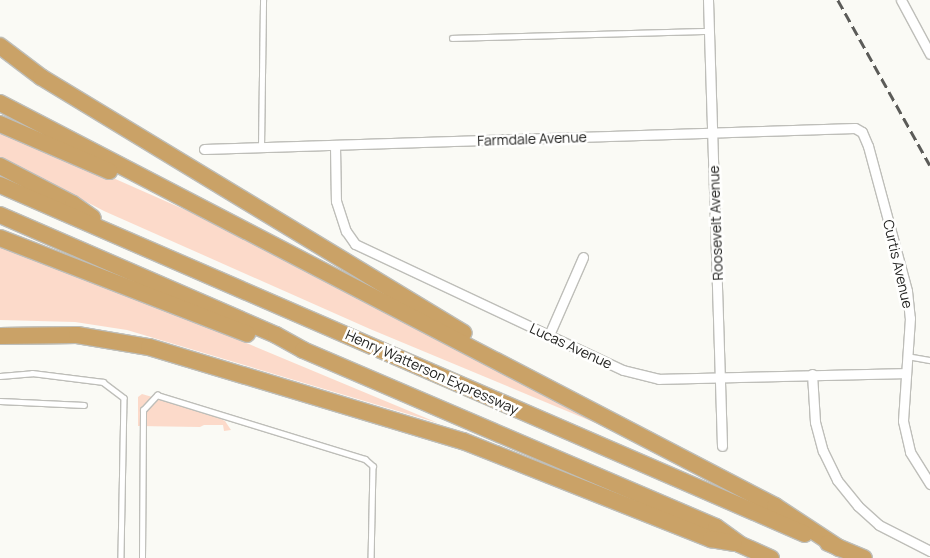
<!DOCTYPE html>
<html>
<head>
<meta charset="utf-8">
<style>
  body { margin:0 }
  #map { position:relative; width:930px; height:558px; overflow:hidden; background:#fafaf5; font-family:Manrope,sans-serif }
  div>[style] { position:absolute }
  .green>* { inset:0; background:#fcdaca }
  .roads { filter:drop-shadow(1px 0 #bebeb9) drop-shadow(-1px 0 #bebeb9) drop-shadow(0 1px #bebeb9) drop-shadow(0 -1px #bebeb9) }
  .service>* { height:4.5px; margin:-2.25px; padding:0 2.25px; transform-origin:2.25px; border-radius:2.25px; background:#fff }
  .minor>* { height:9px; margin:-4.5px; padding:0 4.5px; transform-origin:4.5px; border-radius:4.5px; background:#fff }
  .motorway>* { height:16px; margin:-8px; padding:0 8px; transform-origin:8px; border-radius:8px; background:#caa267 }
  .rail>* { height:2.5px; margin-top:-1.25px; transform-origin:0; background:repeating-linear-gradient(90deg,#5b5b58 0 10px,transparent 0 15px) }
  span { translate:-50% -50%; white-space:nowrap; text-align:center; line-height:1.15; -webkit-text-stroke:5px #fffffe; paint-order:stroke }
  .street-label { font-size:14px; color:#222220 }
</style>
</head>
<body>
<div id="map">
  <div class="green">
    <div style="clip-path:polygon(0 128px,224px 227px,610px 429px,370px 329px,104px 211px,0 157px)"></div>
    <div style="clip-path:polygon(0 243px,98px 281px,438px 423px,127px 330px,75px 322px,0 320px)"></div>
    <div style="clip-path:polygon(142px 394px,210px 414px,225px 421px,231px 430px,224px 431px,223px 425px,204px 425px,200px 427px,138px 426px,138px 397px)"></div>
  </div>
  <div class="roads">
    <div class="service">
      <div style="left:452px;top:38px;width:258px;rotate:-1.6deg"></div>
      <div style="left:261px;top:147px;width:147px;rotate:-89.2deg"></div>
      <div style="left:907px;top:356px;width:23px;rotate:10deg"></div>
      <div style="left:0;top:376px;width:32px;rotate:-5deg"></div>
      <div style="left:32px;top:373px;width:72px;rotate:7.2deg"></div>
      <div style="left:103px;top:382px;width:26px;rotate:37deg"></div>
      <div style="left:124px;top:398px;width:160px;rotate:91.1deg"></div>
      <div style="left:0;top:401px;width:84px;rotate:2.7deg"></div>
      <div style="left:142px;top:558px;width:148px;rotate:-89.6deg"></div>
      <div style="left:143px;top:410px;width:21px;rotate:-47deg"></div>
      <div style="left:157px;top:395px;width:218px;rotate:17.1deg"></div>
      <div style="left:365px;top:459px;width:11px;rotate:41deg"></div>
      <div style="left:373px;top:466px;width:92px;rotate:91.2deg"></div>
    </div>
    <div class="minor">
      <div style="left:708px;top:0;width:446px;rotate:88.2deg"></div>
      <div style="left:901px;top:0;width:61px;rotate:61.8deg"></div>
      <div style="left:335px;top:146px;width:55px;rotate:89deg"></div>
      <div style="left:336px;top:201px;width:32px;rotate:72deg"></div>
      <div style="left:346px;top:231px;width:16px;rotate:55deg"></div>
      <div style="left:355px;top:244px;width:296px;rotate:25.2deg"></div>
      <div style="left:623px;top:370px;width:37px;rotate:14deg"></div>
      <div style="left:659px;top:379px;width:246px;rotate:-1.4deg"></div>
      <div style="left:204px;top:149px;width:651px;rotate:-1.85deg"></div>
      <div style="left:855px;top:128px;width:8px;rotate:30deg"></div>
      <div style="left:862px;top:132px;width:15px;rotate:67deg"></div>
      <div style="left:868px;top:146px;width:150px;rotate:74.9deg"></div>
      <div style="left:907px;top:291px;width:27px;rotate:84deg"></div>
      <div style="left:910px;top:318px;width:103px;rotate:93.9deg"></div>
      <div style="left:903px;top:421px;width:32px;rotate:77deg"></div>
      <div style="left:910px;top:452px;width:38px;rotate:58deg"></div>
      <div style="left:549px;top:335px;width:85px;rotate:-66.4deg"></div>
      <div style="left:812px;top:374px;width:48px;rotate:86.4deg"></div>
      <div style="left:815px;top:422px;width:30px;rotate:75deg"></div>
      <div style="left:823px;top:451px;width:32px;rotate:64deg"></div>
      <div style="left:837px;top:480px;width:33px;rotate:51deg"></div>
      <div style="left:858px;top:506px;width:28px;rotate:42deg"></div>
      <div style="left:879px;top:525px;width:57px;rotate:27deg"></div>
    </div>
    <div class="motorway">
      <div style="left:0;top:46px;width:51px;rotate:37.1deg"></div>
      <div style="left:41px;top:77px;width:494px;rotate:31.2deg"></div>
      <div style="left:0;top:103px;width:874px;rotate:27.47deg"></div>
      <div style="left:775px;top:506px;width:77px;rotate:33.3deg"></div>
      <div style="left:0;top:124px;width:119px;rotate:23.3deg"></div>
      <div style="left:0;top:166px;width:82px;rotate:27.5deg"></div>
      <div style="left:73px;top:204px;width:24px;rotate:35deg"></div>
      <div style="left:0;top:185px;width:877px;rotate:23.44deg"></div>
      <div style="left:0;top:215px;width:301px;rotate:23.5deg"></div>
      <div style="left:276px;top:335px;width:31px;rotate:29deg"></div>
      <div style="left:303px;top:350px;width:449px;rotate:23.2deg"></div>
      <div style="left:716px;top:527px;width:29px;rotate:36deg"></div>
      <div style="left:739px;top:544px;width:35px;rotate:24deg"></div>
      <div style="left:0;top:238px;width:265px;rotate:21.2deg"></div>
      <div style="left:0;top:336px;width:77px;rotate:-0.7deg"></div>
      <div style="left:77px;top:335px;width:73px;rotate:9.5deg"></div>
      <div style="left:149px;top:347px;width:328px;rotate:16.7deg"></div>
      <div style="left:463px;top:441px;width:267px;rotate:21.6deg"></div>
      <div style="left:711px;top:539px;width:23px;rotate:10deg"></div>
      <div style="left:828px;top:543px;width:39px;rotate:23deg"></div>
    </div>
  </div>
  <div class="rail">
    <div style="left:838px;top:0;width:189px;rotate:60.9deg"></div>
  </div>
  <div class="street-label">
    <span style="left:532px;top:139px;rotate:-2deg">Farmdale Avenue</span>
    <span style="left:716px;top:223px;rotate:-92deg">Roosevelt Avenue</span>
    <span style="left:898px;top:264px;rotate:77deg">Curtis Avenue</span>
    <span style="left:571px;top:346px;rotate:25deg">Lucas Avenue</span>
    <span style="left:432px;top:372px;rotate:24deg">Henry Watterson Expressway</span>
  </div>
</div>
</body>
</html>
